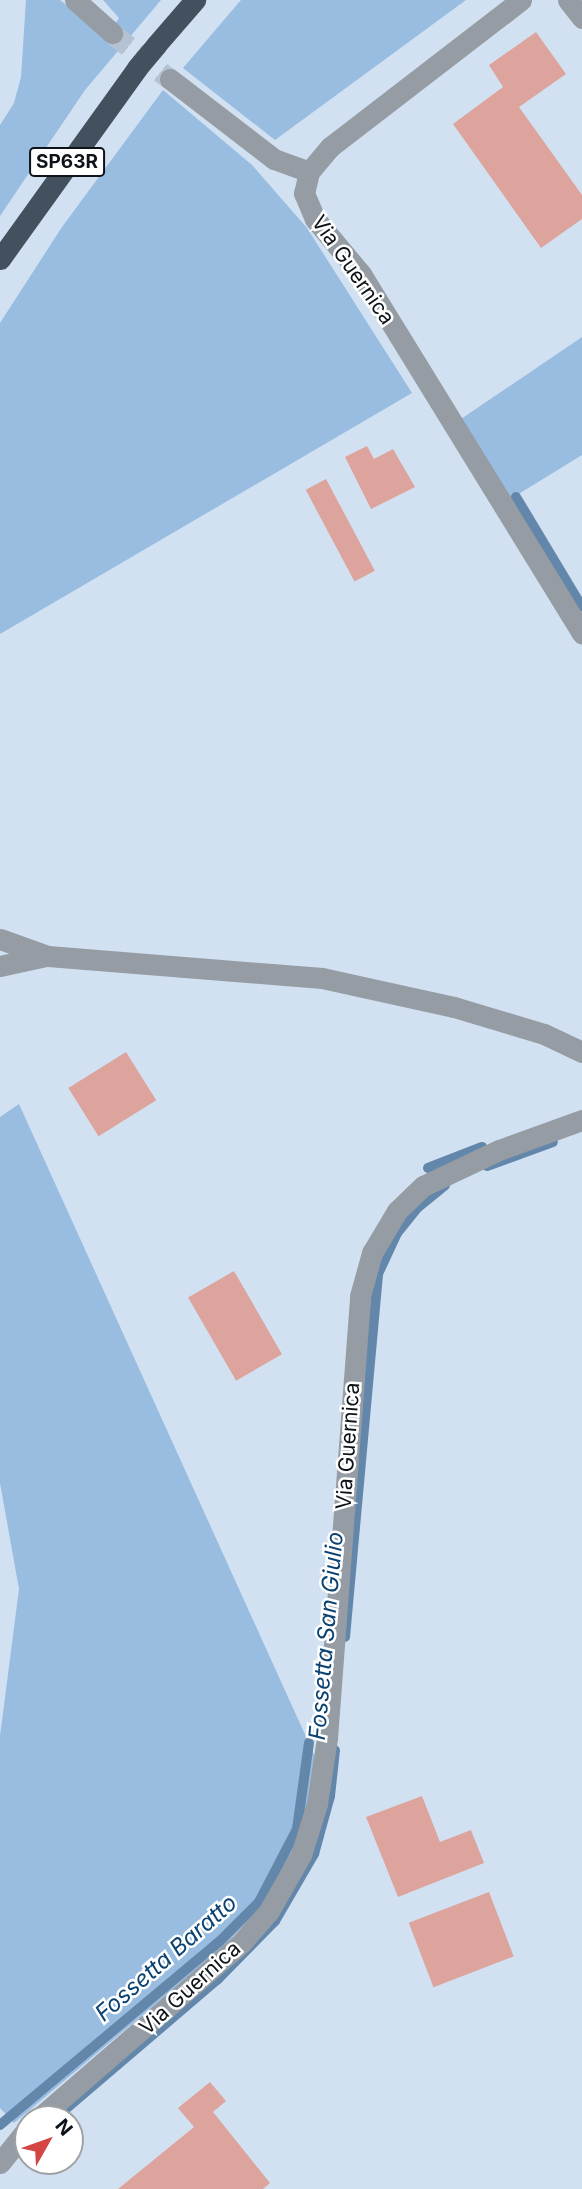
<!DOCTYPE html>
<html>
<head>
<meta charset="utf-8">
<style>
  body { margin:0 }
  #map { position:relative; width:582px; height:2189px; overflow:hidden; background:#d1e1f2; font-family:Inter,sans-serif }
  div>[style] { position:absolute }
  .green>* { inset:0; background:#99bce1 }
  .stream>* { height:10px; margin:-5px; padding:0 5px; transform-origin:5px; border-radius:5px; background:#6386ab }
  .building>* { inset:0; background:#dda49e; transform-origin:0 0 }
  .minor-tunnel>* { height:21px; margin-top:-10.5px; transform-origin:0; background:repeating-linear-gradient(90deg,#b4c2d1 0 21px,transparent 0 31px) }
  .minor>* { height:21px; margin:-10.5px; padding:0 10.5px; transform-origin:10.5px; border-radius:10.5px; background:#959ca3 }
  .highway>* { height:21px; margin:-10.5px; padding:0 10.5px; transform-origin:10.5px; border-radius:10.5px; background:#43505e }
  .highway-bridge>* { height:21px; margin:-10.5px; padding:0 10.5px; transform-origin:10.5px; border-radius:10.5px; background:#43505e }
  span { translate:-50% -50%; white-space:nowrap; text-align:center; line-height:1.15; -webkit-text-stroke:5px #fff; paint-order:stroke }
  .shield-label span { padding:2px 5px; background:#fff; border:2px solid; border-radius:5px; -webkit-text-stroke-width:0 }
  .shield-label { font-size:19px; color:#0e1319; font-weight:700 }
  .street-label { font-size:21px; color:#0e1319 }
  .water-label { font-size:23px; color:#0b4272; font-style:italic }
  .north { position:absolute; left:14px; top:2105px; width:70px; height:70px; box-sizing:border-box; background:#fff; border:2px solid #9fa1a3; border-radius:50%; rotate:50deg; font-size:19px; font-weight:700; line-height:28px; text-align:center; color:#0e1319 }
  .north::after { content:''; display:block; margin:auto; width:24px; height:32px; background:#d44544; clip-path:polygon(50% 0,100% 100%,50% 72%,0 100%) }
</style>
</head>
<body>
<div id="map">
  <div class="green">
    <div style="clip-path:polygon(26px 0,60px 0,106px 37px,119px 18px,103px 0,161px 0,85px 90px,0 216px,0 125px,14px 103px,21px 77px)"></div>
    <div style="clip-path:polygon(241px 0,466px 0,275px 140px,183px 68px)"></div>
    <div style="clip-path:polygon(163px 90px,252px 165px,307px 228px,412px 393px,0 634px,0 323px,62px 227px)"></div>
    <div style="clip-path:polygon(582px 337px,582px 455px,507px 501px,458px 421px)"></div>
    <div style="clip-path:polygon(19px 1104px,322px 1772px,317px 1804px,269px 1899px,221px 1949px,14px 2123px,0 2108px,0 1736px,19px 1589px,0 1483px,0 1117px)"></div>
  </div>
  <div class="stream">
    <div style="left:516px;top:497px;width:128px;rotate:59deg"></div>
    <div style="left:487px;top:1166px;width:70px;rotate:-20deg"></div>
    <div style="left:428px;top:1168px;width:58px;rotate:-21.3deg"></div>
    <div style="left:345px;top:1637px;width:364px;rotate:-84.8deg"></div>
    <div style="left:378px;top:1274px;width:45px;rotate:-65.1deg"></div>
    <div style="left:397px;top:1233px;width:32px;rotate:-51deg"></div>
    <div style="left:417px;top:1208px;width:36px;rotate:-39deg"></div>
    <div style="left:54px;top:2119px;width:214px;rotate:-40.5deg"></div>
    <div style="left:217px;top:1980px;width:83px;rotate:-45.5deg"></div>
    <div style="left:275px;top:1921px;width:78px;rotate:-59.8deg"></div>
    <div style="left:314px;top:1854px;width:60px;rotate:-74.6deg"></div>
    <div style="left:330px;top:1796px;width:46px;rotate:-83.8deg"></div>
    <div style="left:0;top:2125px;width:285px;rotate:-39.9deg"></div>
    <div style="left:219px;top:1942px;width:57px;rotate:-45deg"></div>
    <div style="left:259px;top:1902px;width:82px;rotate:-62.5deg"></div>
    <div style="left:297px;top:1829px;width:87px;rotate:-82.1deg"></div>
  </div>
  <div class="building">
    <div style="clip-path:polygon(536px 32px,566px 74px,519px 107px,582px 195px,582px 219px,541px 248px,453px 124px,503px 87px,489px 65px)"></div>
    <div style="clip-path:polygon(367px 446px,374px 459px,393px 449px,415px 487px,371px 509px,345px 457px)"></div>
    <div style="left:326px;top:479px;width:104px;height:23px;rotate:62deg"></div>
    <div style="left:126px;top:1052px;width:57px;height:68px;rotate:58deg"></div>
    <div style="left:234px;top:1271px;width:96px;height:53px;rotate:60deg"></div>
    <div style="clip-path:polygon(422px 1796px,440px 1842px,471px 1830px,484px 1863px,398px 1897px,366px 1817px)"></div>
    <div style="left:489px;top:1892px;width:69px;height:86px;rotate:69deg"></div>
    <div style="clip-path:polygon(210px 2082px,226px 2101px,213px 2112px,270px 2183px,263px 2189px,118px 2189px,194px 2127px,178px 2108px)"></div>
  </div>
  <div class="minor-tunnel">
    <div style="left:112px;top:33px;width:74px;rotate:38.4deg"></div>
  </div>
  <div class="minor">
    <div style="left:75px;top:0;width:50px;rotate:41.7deg"></div>
    <div style="left:521px;top:0;width:241px;rotate:142.4deg"></div>
    <div style="left:330px;top:147px;width:33px;rotate:130deg"></div>
    <div style="left:309px;top:172px;width:22px;rotate:103deg"></div>
    <div style="left:304px;top:193px;width:28px;rotate:67deg"></div>
    <div style="left:315px;top:219px;width:72px;rotate:50.1deg"></div>
    <div style="left:361px;top:274px;width:422px;rotate:58.4deg"></div>
    <div style="left:568px;top:0;width:23px;rotate:52deg"></div>
    <div style="left:170px;top:79px;width:131px;rotate:37.6deg"></div>
    <div style="left:274px;top:159px;width:37px;rotate:20deg"></div>
    <div style="left:0;top:939px;width:51px;rotate:19.5deg"></div>
    <div style="left:48px;top:956px;width:275px;rotate:4.6deg"></div>
    <div style="left:322px;top:978px;width:135px;rotate:12.4deg"></div>
    <div style="left:454px;top:1007px;width:94px;rotate:16.7deg"></div>
    <div style="left:544px;top:1034px;width:42px;rotate:25.3deg"></div>
    <div style="left:0;top:966px;width:47px;rotate:-12.3deg"></div>
    <div style="left:38px;top:2119px;width:270px;rotate:-40.9deg"></div>
    <div style="left:242px;top:1942px;width:41px;rotate:-48.9deg"></div>
    <div style="left:269px;top:1911px;width:64px;rotate:-60.3deg"></div>
    <div style="left:301px;top:1855px;width:53px;rotate:-72.6deg"></div>
    <div style="left:317px;top:1804px;width:67px;rotate:-81.4deg"></div>
    <div style="left:327px;top:1738px;width:443px;rotate:-85.7deg"></div>
    <div style="left:360px;top:1296px;width:45px;rotate:-74.4deg"></div>
    <div style="left:372px;top:1253px;width:49px;rotate:-59.2deg"></div>
    <div style="left:397px;top:1211px;width:36px;rotate:-44deg"></div>
    <div style="left:423px;top:1186px;width:84px;rotate:-25.3deg"></div>
    <div style="left:499px;top:1150px;width:88px;rotate:-19.9deg"></div>
    <div style="left:0;top:2163px;width:45px;rotate:-51.3deg"></div>
  </div>
  <div class="highway">
    <div style="left:156px;top:45px;width:60px;rotate:-49.1deg"></div>
    <div style="left:0;top:259px;width:235px;rotate:-54.3deg"></div>
  </div>
  <div class="highway-bridge">
    <div style="left:137px;top:68px;width:30px;rotate:-50deg"></div>
  </div>
  <div class="shield-label">
    <span style="left:67px;top:162px">SP63R</span>
  </div>
  <div class="street-label">
    <span style="left:353px;top:270px;rotate:55deg">Via Guernica</span>
    <span style="left:348px;top:1446px;rotate:-86deg">Via Guernica</span>
    <span style="left:190px;top:1988px;rotate:-42deg">Via Guernica</span>
  </div>
  <div class="water-label">
    <span style="left:326px;top:1636px;rotate:-85deg">Fossetta San Giulio</span>
    <span style="left:166px;top:1958px;rotate:-41deg">Fossetta Baratto</span>
  </div>
  <div class="north">N</div>
</div>
</body>
</html>
